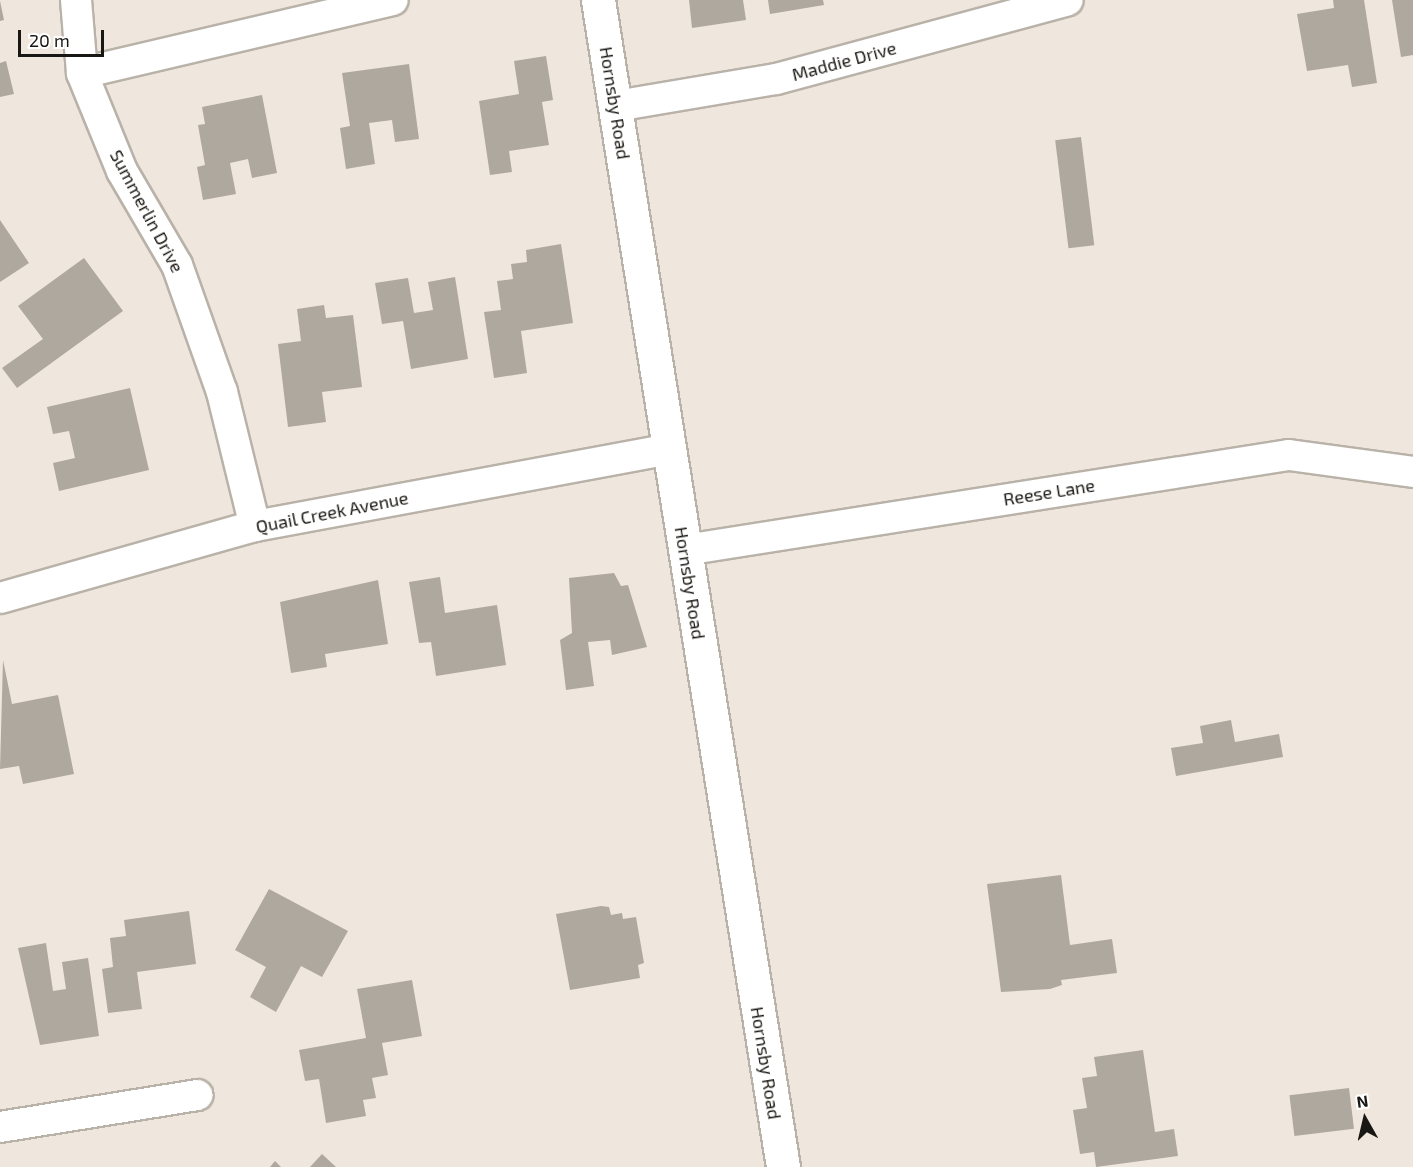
<!DOCTYPE html>
<html>
<head>
<meta charset="utf-8">
<style>
  body { margin:0 }
  #map { position:relative; width:1413px; height:1167px; overflow:hidden; background:#efe7dd; font-family:"Exo 2",sans-serif }
  div>[style] { position:absolute }
  .building>* { inset:0; background:#afa89f; transform-origin:0 0 }
  .roads { filter:drop-shadow(2px 0 #b9b2a9) drop-shadow(-2px 0 #b9b2a9) drop-shadow(0 2px #b9b2a9) drop-shadow(0 -2px #b9b2a9) }
  .street>* { height:30px; margin:-15px; padding:0 15px; transform-origin:15px; border-radius:15px; background:#fff }
  .secondary>* { height:33px; margin:-16.5px; padding:0 16.5px; transform-origin:16.5px; border-radius:16.5px; background:#fff }
  span { translate:-50% -50%; white-space:nowrap; text-align:center; line-height:1.15; -webkit-text-stroke:4.5px #fff; paint-order:stroke }
  .street-label { font-size:18px; color:#191713 }
  .north { position:absolute; left:1335px; top:1089px; width:60px; height:60px; -webkit-text-stroke:4px #fff; paint-order:stroke; rotate:352deg; font-size:16px; font-weight:700; line-height:24px; text-align:center; color:#191713 }
  .north::after { content:''; display:block; margin:auto; width:21px; height:27px; background:#191713; clip-path:polygon(50% 0,100% 100%,50% 72%,0 100%) }
  .scale { position:absolute; left:18px; top:30px; width:86px; height:27px; box-sizing:border-box; border:3px solid #191713; border-top:0; padding-left:8px; font-size:18px; line-height:21px; white-space:nowrap; color:#191713; -webkit-text-stroke:4px #fff; paint-order:stroke }
</style>
</head>
<body>
<div id="map">
  <div class="building">
    <div style="clip-path:polygon(689px 0,743px 0,746px 20px,692px 28px)"></div>
    <div style="clip-path:polygon(768px 0,823px 0,824px 5px,770px 14px)"></div>
    <div style="clip-path:polygon(1333px 0,1364px 0,1377px 83px,1352px 87px,1348px 65px,1307px 71px,1297px 14px,1334px 8px)"></div>
    <div style="clip-path:polygon(1392px 0,1413px 0,1413px 55px,1401px 57px)"></div>
    <div style="clip-path:polygon(0 1px,4px 20px,0 21px)"></div>
    <div style="clip-path:polygon(546px 56px,553px 100px,542px 102px,549px 145px,509px 151px,512px 172px,490px 175px,479px 101px,519px 94px,514px 61px)"></div>
    <div style="clip-path:polygon(6px 61px,14px 94px,0 97px,0 63px)"></div>
    <div style="clip-path:polygon(409px 64px,419px 139px,395px 142px,392px 120px,369px 123px,375px 164px,346px 169px,340px 128px,350px 126px,342px 73px)"></div>
    <div style="clip-path:polygon(262px 95px,277px 173px,252px 178px,248px 159px,230px 163px,236px 194px,203px 200px,197px 167px,205px 165px,198px 125px,205px 124px,202px 107px)"></div>
    <div style="left:1081px;top:137px;width:109px;height:26px;rotate:83deg"></div>
    <div style="clip-path:polygon(0 220px,29px 263px,0 282px)"></div>
    <div style="clip-path:polygon(561px 244px,573px 323px,521px 331px,527px 373px,494px 378px,484px 312px,501px 310px,497px 281px,513px 279px,511px 264px,527px 262px,526px 250px)"></div>
    <div style="clip-path:polygon(84px 258px,123px 311px,17px 388px,2px 368px,43px 339px,18px 306px)"></div>
    <div style="clip-path:polygon(455px 277px,468px 359px,411px 369px,403px 321px,382px 324px,375px 283px,408px 278px,414px 313px,433px 310px,428px 282px)"></div>
    <div style="clip-path:polygon(324px 305px,326px 318px,353px 315px,362px 387px,322px 392px,326px 422px,288px 427px,278px 344px,301px 341px,297px 309px)"></div>
    <div style="clip-path:polygon(130px 388px,149px 470px,59px 491px,53px 463px,75px 458px,69px 431px,53px 434px,47px 407px)"></div>
    <div style="clip-path:polygon(614px 573px,621px 586px,628px 585px,647px 647px,612px 655px,610px 640px,588px 642px,594px 686px,566px 690px,560px 640px,572px 633px,569px 578px)"></div>
    <div style="clip-path:polygon(440px 577px,445px 613px,497px 605px,506px 665px,436px 676px,431px 642px,419px 643px,409px 582px)"></div>
    <div style="clip-path:polygon(378px 580px,388px 644px,325px 654px,327px 667px,291px 673px,280px 602px)"></div>
    <div style="clip-path:polygon(3px 660px,12px 704px,58px 695px,74px 774px,23px 784px,19px 766px,0 769px)"></div>
    <div style="clip-path:polygon(1231px 720px,1235px 742px,1279px 734px,1283px 757px,1176px 776px,1171px 748px,1203px 743px,1200px 726px)"></div>
    <div style="clip-path:polygon(1061px 875px,1070px 945px,1112px 939px,1117px 973px,1061px 980px,1062px 985px,1050px 989px,1001px 992px,987px 884px)"></div>
    <div style="clip-path:polygon(269px 889px,348px 931px,322px 977px,301px 966px,276px 1012px,250px 997px,266px 967px,235px 950px)"></div>
    <div style="clip-path:polygon(601px 906px,609px 907px,611px 915px,622px 913px,623px 919px,636px 917px,644px 963px,638px 965px,640px 978px,570px 990px,556px 914px)"></div>
    <div style="clip-path:polygon(189px 911px,196px 964px,137px 972px,142px 1009px,108px 1013px,102px 969px,113px 967px,110px 938px,126px 936px,124px 920px)"></div>
    <div style="clip-path:polygon(46px 943px,53px 991px,66px 989px,62px 962px,88px 958px,99px 1036px,40px 1045px,18px 948px)"></div>
    <div style="clip-path:polygon(412px 980px,422px 1036px,382px 1043px,388px 1075px,372px 1078px,376px 1098px,363px 1100px,366px 1116px,326px 1123px,319px 1079px,305px 1081px,299px 1050px,366px 1038px,357px 989px)"></div>
    <div style="clip-path:polygon(1143px 1050px,1155px 1132px,1174px 1129px,1178px 1156px,1096px 1167px,1094px 1152px,1080px 1154px,1073px 1110px,1087px 1108px,1082px 1078px,1097px 1076px,1094px 1057px)"></div>
    <div style="left:1349px;top:1088px;width:41px;height:60px;rotate:83deg"></div>
    <div style="clip-path:polygon(322px 1154px,336px 1167px,310px 1167px)"></div>
    <div style="clip-path:polygon(275px 1161px,281px 1167px,270px 1167px)"></div>
  </div>
  <div class="roads">
    <div class="street">
      <div style="left:76px;top:0;width:73px;rotate:85.3deg"></div>
      <div style="left:82px;top:73px;width:106px;rotate:67.8deg"></div>
      <div style="left:122px;top:171px;width:109px;rotate:59.7deg"></div>
      <div style="left:177px;top:265px;width:135px;rotate:70.5deg"></div>
      <div style="left:222px;top:392px;width:138px;rotate:76.2deg"></div>
      <div style="left:82px;top:73px;width:319px;rotate:-13.2deg"></div>
      <div style="left:616px;top:106px;width:162px;rotate:-9.6deg"></div>
      <div style="left:776px;top:79px;width:302px;rotate:-15.1deg"></div>
      <div style="left:685px;top:550px;width:611px;rotate:-8.94deg"></div>
      <div style="left:1289px;top:455px;width:125px;rotate:7.8deg"></div>
      <div style="left:0;top:598px;width:265px;rotate:-15.8deg"></div>
      <div style="left:255px;top:526px;width:421px;rotate:-10.5deg"></div>
      <div style="left:0;top:1127px;width:200px;rotate:-9.2deg"></div>
    </div>
    <div class="secondary">
      <div style="left:598px;top:0;width:1182px;rotate:80.99deg"></div>
    </div>
  </div>
  <div class="street-label">
    <span style="left:844px;top:61px;rotate:-15deg">Maddie Drive</span>
    <span style="left:615px;top:103px;rotate:81deg">Hornsby Road</span>
    <span style="left:147px;top:211px;rotate:62deg">Summerlin Drive</span>
    <span style="left:1049px;top:492px;rotate:-9deg">Reese Lane</span>
    <span style="left:332px;top:512px;rotate:-11deg">Quail Creek Avenue</span>
    <span style="left:690px;top:583px;rotate:81deg">Hornsby Road</span>
    <span style="left:766px;top:1063px;rotate:81deg">Hornsby Road</span>
  </div>
  <div class="north">N</div>
  <div class="scale">20 m</div>
</div>
</body>
</html>
